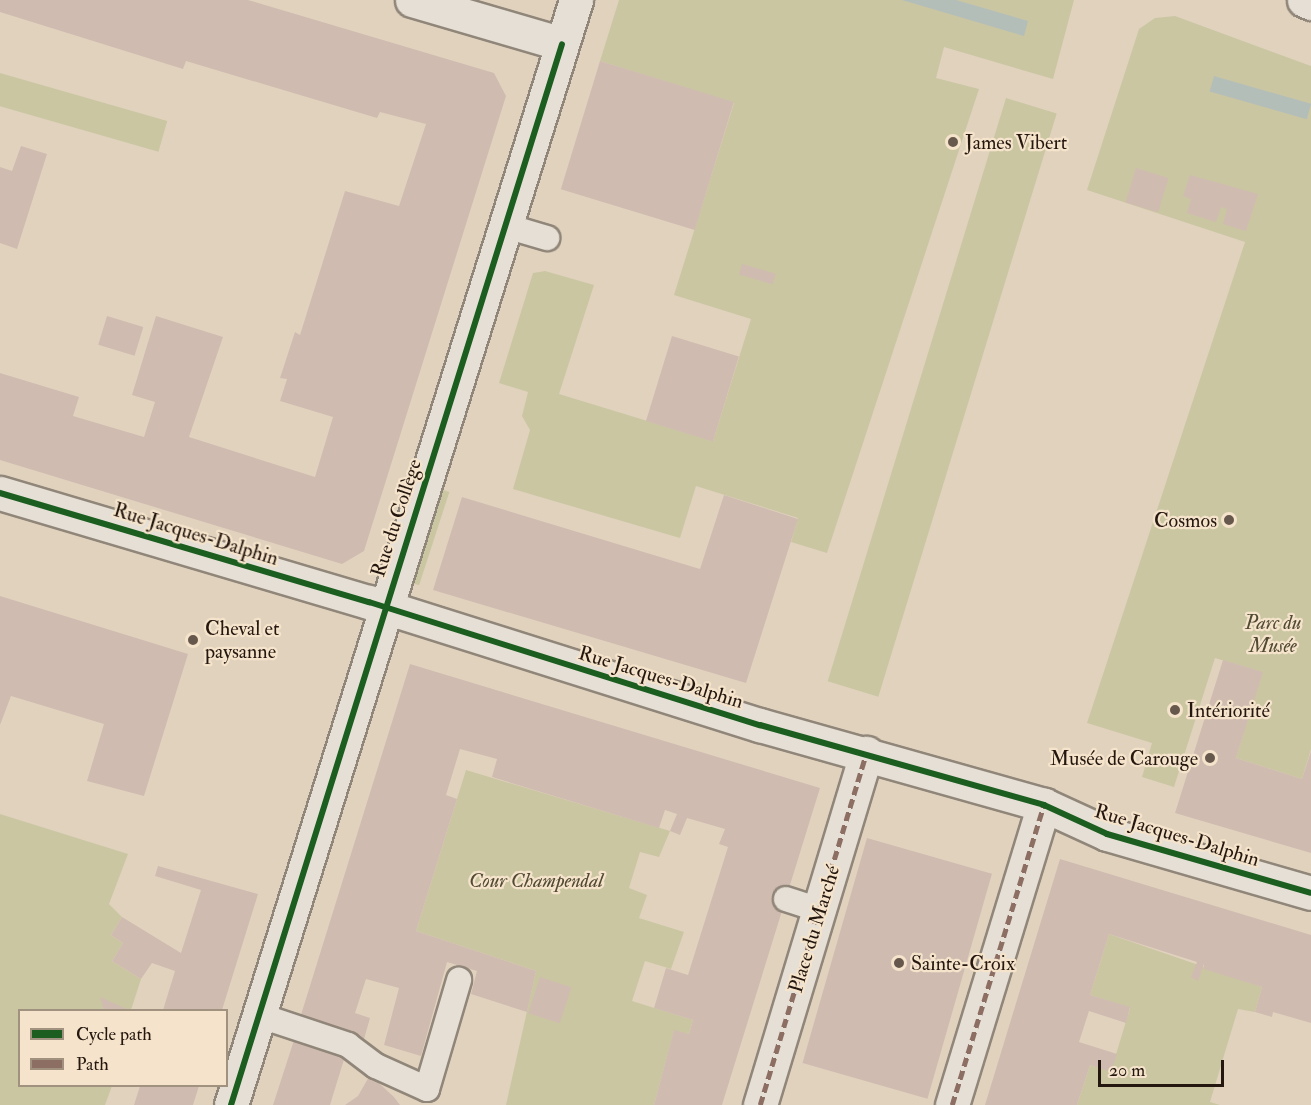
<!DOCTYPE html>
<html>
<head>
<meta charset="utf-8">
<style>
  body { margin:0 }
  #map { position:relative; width:1311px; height:1105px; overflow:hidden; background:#e1d2be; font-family:"IM FELL Double Pica",serif }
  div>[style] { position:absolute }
  .green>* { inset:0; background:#cac6a2; transform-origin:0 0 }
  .water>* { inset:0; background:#b4beb9; transform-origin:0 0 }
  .building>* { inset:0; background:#d0bbb0; transform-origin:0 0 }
  .roads { filter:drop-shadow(2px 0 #908679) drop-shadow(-2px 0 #908679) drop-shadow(0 2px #908679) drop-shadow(0 -2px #908679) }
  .lane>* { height:24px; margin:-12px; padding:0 12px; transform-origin:12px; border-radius:12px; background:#e6dfd5 }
  .street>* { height:33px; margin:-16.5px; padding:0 16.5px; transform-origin:16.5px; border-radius:16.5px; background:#e6dfd5 }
  .secondary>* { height:33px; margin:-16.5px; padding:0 16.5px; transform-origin:16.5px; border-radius:16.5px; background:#e6dfd5 }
  .quiet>* { height:4.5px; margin-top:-2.25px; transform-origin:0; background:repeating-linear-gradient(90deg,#8d6e63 0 9px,transparent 0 13.5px) }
  .cycleway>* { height:6px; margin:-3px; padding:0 3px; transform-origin:3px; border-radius:3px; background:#1b5e20 }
  .dots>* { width:16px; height:16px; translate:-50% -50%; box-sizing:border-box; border:3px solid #f5e4cb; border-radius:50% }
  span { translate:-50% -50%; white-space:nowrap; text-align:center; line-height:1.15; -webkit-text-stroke:4.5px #f5e4cb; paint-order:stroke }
  .poi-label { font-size:20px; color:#24170f }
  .left { translate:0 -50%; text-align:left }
  .right { translate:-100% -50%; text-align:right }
  .street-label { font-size:20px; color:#24170f }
  .park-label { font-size:20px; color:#504934; font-style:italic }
  .legend { position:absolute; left:18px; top:1009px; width:210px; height:78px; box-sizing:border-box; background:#f5e4cb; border:2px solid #a19280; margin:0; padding:8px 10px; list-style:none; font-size:18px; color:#24170f }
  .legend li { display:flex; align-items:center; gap:12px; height:30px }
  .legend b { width:30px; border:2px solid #a19280 }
  .scale { position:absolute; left:1098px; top:1060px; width:126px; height:27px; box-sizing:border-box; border:3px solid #24170f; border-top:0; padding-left:8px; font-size:18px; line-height:21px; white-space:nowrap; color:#24170f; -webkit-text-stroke:4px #f5e4cb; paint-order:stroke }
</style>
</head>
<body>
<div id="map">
  <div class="green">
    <div style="clip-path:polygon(619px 0,1074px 0,1053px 79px,944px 47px,936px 78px,979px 89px,827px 553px,791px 542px,798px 518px,696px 486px,680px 538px,513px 489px,530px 430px,522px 416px,528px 392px,499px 383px,533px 273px,545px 271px,594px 285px,559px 394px,713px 441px,751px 319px,674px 295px,734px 103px,600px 61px)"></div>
    <div style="clip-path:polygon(1175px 16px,1311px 66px,1311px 749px,1302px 779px,1236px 758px,1262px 672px,1215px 658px,1174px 787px,1142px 777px,1152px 743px,1087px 723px,1245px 242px,1087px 190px,1139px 29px,1155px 18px)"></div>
    <div style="left:0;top:73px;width:174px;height:32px;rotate:16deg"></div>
    <div style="left:1006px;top:98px;width:53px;height:610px;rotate:17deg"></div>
    <div style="left:437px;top:488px;width:13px;height:98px;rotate:18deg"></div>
    <div style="clip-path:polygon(466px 770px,670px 831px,659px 857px,640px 852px,629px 888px,647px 895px,639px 918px,684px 932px,671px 969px,645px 961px,632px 1001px,693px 1020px,689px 1034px,674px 1031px,654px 1105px,506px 1105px,536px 971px,416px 931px)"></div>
    <div style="clip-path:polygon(0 814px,128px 854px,109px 904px,122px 917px,111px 935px,123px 943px,112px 961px,141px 979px,131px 1010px,20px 1010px,20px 1086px,112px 1086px,105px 1105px,0 1105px)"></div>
    <div style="clip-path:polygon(1109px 934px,1262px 987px,1255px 1012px,1238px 1009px,1210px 1102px,1220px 1105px,1077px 1105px,1090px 1065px,1111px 1071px,1130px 1008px,1090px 995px)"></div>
  </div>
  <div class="water">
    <div style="clip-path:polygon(902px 0,956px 0,1028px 21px,1024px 36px)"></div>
    <div style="left:1214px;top:76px;width:101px;height:16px;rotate:16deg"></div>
  </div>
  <div class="building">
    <div style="clip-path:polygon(0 0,248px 0,494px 73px,506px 96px,364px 551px,342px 564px,0 460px,0 373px,79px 397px,73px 416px,144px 437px,155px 402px,132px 395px,156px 316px,223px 337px,189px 437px,315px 477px,333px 417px,280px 401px,287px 379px,280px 378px,295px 332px,300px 335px,345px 191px,399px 206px,426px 124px,380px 112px,377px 118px,186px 61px,183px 69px,0 12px)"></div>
    <div style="left:600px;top:61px;width:140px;height:134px;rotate:17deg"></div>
    <div style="clip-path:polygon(21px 146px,47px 154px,17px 249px,0 243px,0 167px,12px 171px)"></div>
    <div style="left:1136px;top:168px;width:34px;height:36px;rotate:17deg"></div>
    <div style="clip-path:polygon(1190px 175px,1258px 194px,1246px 231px,1223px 224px,1227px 209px,1221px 207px,1216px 222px,1187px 213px,1191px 199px,1183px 196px)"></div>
    <div style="left:742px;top:264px;width:35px;height:11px;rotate:16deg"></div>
    <div style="left:107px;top:316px;width:38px;height:30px;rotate:17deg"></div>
    <div style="left:672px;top:336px;width:70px;height:89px;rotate:17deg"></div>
    <div style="clip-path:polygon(724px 495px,798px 519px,746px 683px,433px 590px,462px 497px,700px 569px)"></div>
    <div style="clip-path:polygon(0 596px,188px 654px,144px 796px,87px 781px,104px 724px,11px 696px,0 725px)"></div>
    <div style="clip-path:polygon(1223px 660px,1263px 672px,1236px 758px,1302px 779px,1311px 751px,1311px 853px,1175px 813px)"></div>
    <div style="clip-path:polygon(410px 664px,820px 788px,722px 1105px,654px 1105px,674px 1030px,689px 1034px,693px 1020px,654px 1008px,666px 968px,688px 975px,728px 847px,719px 844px,725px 829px,687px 818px,680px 835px,670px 831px,677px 814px,665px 810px,659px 828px,492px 777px,497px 759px,460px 749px,446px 795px,457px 799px,416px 931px,536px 971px,527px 1012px,471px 994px,477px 971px,447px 962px,421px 1056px,384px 1045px,399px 988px,366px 979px,355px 1013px,370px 1018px,364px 1039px,300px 1018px)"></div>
    <div style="left:867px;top:838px;width:130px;height:234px;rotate:16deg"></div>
    <div style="clip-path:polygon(1060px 859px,1311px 935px,1311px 1023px,1273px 1012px,1272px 1017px,1255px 1012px,1262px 987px,1204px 969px,1204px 964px,1198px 981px,1191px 977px,1197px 962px,1109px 934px,1090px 995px,1130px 1007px,1126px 1023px,1089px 1011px,1079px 1042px,1117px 1054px,1111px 1072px,1090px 1065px,1077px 1105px,985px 1105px)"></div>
    <div style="clip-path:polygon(158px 866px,258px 894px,222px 1010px,163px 1010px,175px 971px,152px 963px,141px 979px,112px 961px,123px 943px,111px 935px,122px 917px,181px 953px,201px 890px,155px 876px)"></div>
    <div style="left:540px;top:977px;width:33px;height:38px;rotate:18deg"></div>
    <div style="clip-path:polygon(100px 997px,129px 1010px,104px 1010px)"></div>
    <div style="clip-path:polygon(295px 1037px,346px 1053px,330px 1105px,273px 1105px)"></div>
    <div style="clip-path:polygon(370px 1075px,394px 1097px,400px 1105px,345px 1105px,358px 1096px)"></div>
    <div style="clip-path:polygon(140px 1086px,199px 1086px,193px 1105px,134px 1105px)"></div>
  </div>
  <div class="roads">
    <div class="lane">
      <div style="left:506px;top:226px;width:43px;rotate:16.3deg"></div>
      <div style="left:786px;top:899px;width:36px;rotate:18deg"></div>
      <div style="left:258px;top:1015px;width:95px;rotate:18.4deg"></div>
      <div style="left:348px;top:1045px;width:35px;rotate:37deg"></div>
      <div style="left:376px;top:1066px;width:56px;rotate:24.3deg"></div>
      <div style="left:427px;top:1089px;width:114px;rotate:-73.6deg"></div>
    </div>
    <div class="street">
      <div style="left:412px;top:0;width:156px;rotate:16.3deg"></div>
      <div style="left:0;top:493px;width:385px;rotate:16.5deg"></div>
      <div style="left:369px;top:602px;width:410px;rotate:17.5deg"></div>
      <div style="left:760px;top:725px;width:295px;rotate:15.7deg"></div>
      <div style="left:1044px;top:805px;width:69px;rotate:24.7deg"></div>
      <div style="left:1107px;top:834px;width:212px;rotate:16.1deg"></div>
      <div style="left:231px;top:1105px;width:1158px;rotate:-72.66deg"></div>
      <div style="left:760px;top:1105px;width:368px;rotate:-73.2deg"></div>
      <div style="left:952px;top:1105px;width:314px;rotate:-73deg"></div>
    </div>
    <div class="secondary">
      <div style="left:1304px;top:0;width:8px;rotate:23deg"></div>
    </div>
  </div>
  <div class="quiet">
    <div style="left:760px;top:1105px;width:368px;rotate:-73.2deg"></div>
    <div style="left:952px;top:1105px;width:314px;rotate:-73deg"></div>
  </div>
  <div class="cycleway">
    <div style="left:0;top:493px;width:385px;rotate:16.5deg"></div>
    <div style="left:369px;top:602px;width:410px;rotate:17.5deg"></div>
    <div style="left:760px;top:725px;width:295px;rotate:15.7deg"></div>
    <div style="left:1044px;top:805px;width:69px;rotate:24.7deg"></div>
    <div style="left:1107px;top:834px;width:212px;rotate:16.1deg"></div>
    <div style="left:231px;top:1105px;width:1111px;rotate:-72.67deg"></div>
  </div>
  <div class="dots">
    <div style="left:953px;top:142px;background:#66584c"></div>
    <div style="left:1229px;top:520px;background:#66584c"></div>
    <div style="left:193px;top:640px;background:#66584c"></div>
    <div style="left:1175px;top:710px;background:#66584c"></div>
    <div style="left:1210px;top:758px;background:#66584c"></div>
    <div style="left:899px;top:963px;background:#66584c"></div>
  </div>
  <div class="poi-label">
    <span class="left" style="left:965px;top:142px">James Vibert</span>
    <span class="right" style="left:1217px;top:520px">Cosmos</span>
    <span class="left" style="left:205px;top:640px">Cheval et<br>paysanne</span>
    <span class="left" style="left:1187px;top:710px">Intériorité</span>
    <span class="right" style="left:1198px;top:758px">Musée de Carouge</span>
    <span class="left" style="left:911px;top:963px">Sainte-Croix</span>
  </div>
  <div class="street-label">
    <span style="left:396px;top:518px;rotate:-72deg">Rue du Collège</span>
    <span style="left:196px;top:534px;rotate:17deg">Rue Jacques-Dalphin</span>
    <span style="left:661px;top:677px;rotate:17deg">Rue Jacques-Dalphin</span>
    <span style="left:1177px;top:835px;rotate:17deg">Rue Jacques-Dalphin</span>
    <span style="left:814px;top:929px;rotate:-73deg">Place du Marché</span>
  </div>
  <div class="park-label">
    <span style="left:1273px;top:634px">Parc du<br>Musée</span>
    <span style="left:536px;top:880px">Cour Champendal</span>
  </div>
  <ul class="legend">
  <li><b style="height:8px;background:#1b5e20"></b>Cycle path</li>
  <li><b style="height:8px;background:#8d6e63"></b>Path</li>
  </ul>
  <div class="scale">20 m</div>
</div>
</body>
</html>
